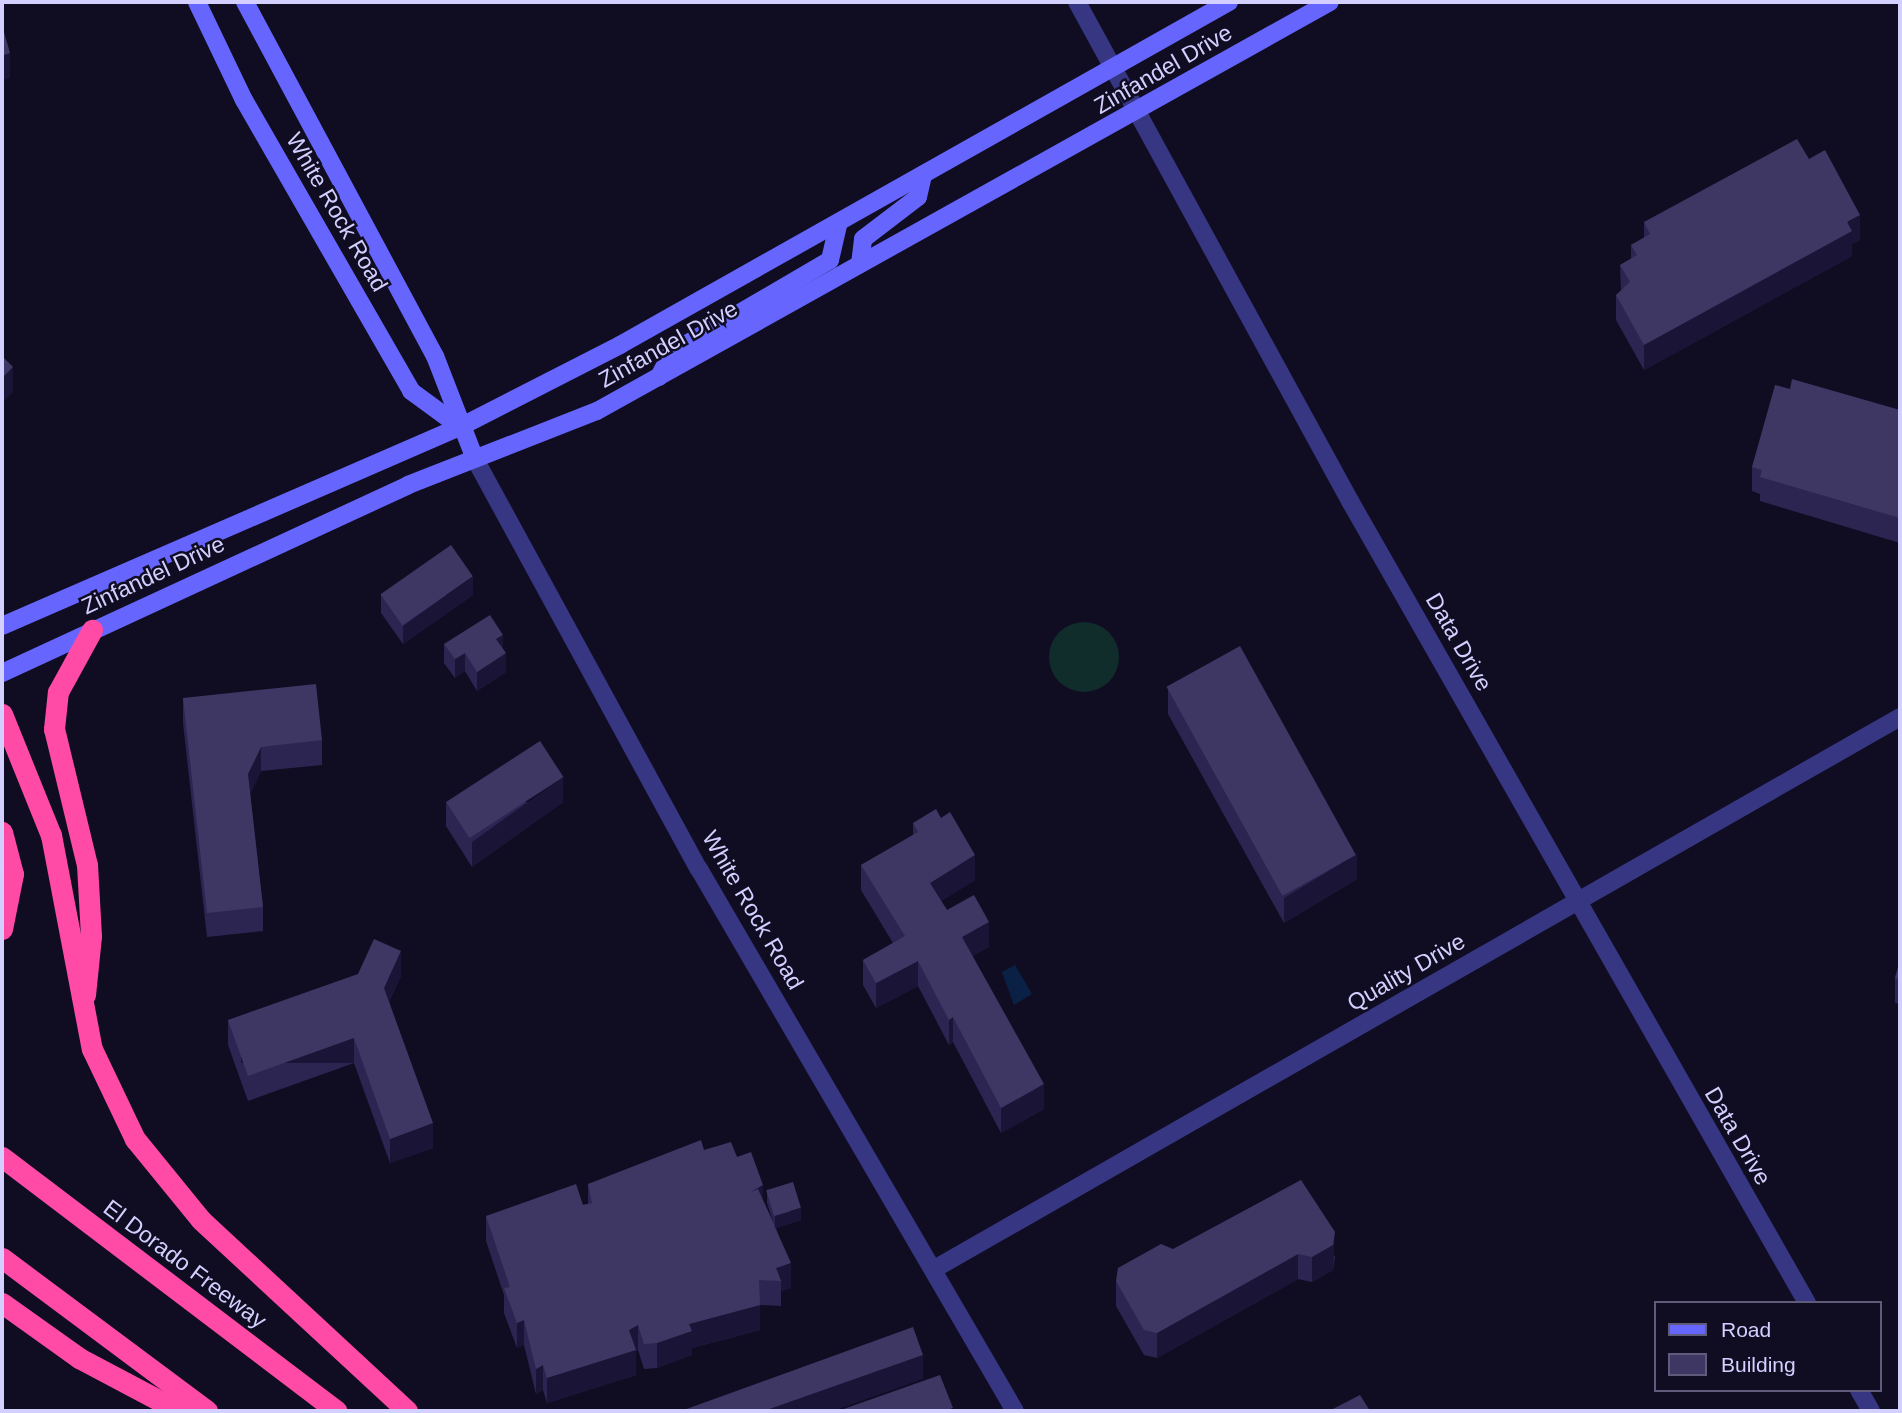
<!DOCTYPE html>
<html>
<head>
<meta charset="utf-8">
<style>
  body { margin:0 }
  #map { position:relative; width:1902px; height:1413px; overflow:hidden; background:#100d23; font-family:Helvetica,sans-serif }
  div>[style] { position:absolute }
  .green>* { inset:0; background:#102d2b }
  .round { border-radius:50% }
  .water>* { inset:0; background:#0a2145 }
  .minor>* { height:18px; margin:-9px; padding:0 9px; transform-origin:9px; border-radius:9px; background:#373683 }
  .tertiary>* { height:18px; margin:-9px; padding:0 9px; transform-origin:9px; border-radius:9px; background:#373683 }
  .secondary>* { height:18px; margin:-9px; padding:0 9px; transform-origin:9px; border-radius:9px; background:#66f }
  .motorway>* { height:21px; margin:-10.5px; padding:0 10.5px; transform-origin:10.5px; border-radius:10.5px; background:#ff4aa6 }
  .wall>* { inset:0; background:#2d2551 }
  .shaded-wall>* { inset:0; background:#1a1437; transform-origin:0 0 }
  .building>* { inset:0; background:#3e3764; transform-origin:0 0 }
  span { translate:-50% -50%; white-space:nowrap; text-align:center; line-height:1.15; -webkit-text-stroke:5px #100d23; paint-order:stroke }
  .street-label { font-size:23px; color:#d3cfff }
  .frame { position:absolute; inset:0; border:4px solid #d3cfff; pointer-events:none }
  .legend { position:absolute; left:1654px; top:1301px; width:228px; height:91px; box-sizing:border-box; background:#100d23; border:2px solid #5e5b7b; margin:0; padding:9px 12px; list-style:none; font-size:21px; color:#d3cfff }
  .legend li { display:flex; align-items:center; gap:14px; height:35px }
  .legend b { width:35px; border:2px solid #5e5b7b }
</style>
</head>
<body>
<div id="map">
  <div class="green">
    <div class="round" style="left:1049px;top:622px;width:70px;height:70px"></div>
  </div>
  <div class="water">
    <div style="clip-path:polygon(1015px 965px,1032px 994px,1014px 1005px,1002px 972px)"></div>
  </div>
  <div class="minor">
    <div style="left:475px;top:459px;width:467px;rotate:61.4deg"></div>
    <div style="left:699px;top:869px;width:627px;rotate:59.76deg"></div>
    <div style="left:936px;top:1268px;width:1110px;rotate:-29.75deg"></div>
  </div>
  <div class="tertiary">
    <div style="left:1077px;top:2px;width:569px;rotate:61.32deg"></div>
    <div style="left:1350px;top:501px;width:923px;rotate:60.32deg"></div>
    <div style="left:1859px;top:1390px;width:24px;rotate:60deg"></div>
  </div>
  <div class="secondary">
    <div style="left:197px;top:2px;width:109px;rotate:64.4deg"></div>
    <div style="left:244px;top:100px;width:336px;rotate:60.1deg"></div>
    <div style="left:411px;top:391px;width:61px;rotate:36.3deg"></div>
    <div style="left:245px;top:2px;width:402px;rotate:61.8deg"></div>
    <div style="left:435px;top:356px;width:110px;rotate:68.8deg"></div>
    <div style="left:860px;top:264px;width:25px;rotate:-83deg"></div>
    <div style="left:863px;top:239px;width:69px;rotate:-37.4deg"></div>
    <div style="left:918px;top:197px;width:23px;rotate:-77deg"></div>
    <div style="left:659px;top:377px;width:27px;rotate:-63deg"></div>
    <div style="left:671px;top:353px;width:184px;rotate:-30.3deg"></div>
    <div style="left:830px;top:260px;width:37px;rotate:-77deg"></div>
    <div style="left:2px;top:626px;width:499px;rotate:-23.5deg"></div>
    <div style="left:460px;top:427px;width:180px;rotate:-27.1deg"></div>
    <div style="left:620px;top:345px;width:699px;rotate:-29.39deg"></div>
    <div style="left:2px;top:673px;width:447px;rotate:-24.8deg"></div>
    <div style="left:408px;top:485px;width:203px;rotate:-21.4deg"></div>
    <div style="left:597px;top:411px;width:839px;rotate:-29.16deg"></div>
  </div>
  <div class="motorway">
    <div style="left:2px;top:714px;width:131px;rotate:68deg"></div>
    <div style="left:51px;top:835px;width:218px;rotate:79.2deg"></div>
    <div style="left:92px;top:1049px;width:100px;rotate:64.5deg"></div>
    <div style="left:135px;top:1139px;width:104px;rotate:50.8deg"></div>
    <div style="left:201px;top:1220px;width:281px;rotate:42.8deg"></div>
    <div style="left:2px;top:832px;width:43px;rotate:75.3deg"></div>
    <div style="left:13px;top:874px;width:56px;rotate:101.3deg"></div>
    <div style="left:85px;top:995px;width:59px;rotate:-84.2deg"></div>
    <div style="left:91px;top:936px;width:71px;rotate:-93.2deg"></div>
    <div style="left:87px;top:865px;width:140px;rotate:-103.6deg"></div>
    <div style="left:54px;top:729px;width:37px;rotate:-84deg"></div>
    <div style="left:58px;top:692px;width:71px;rotate:-61.3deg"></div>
    <div style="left:2px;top:1157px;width:420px;rotate:37.2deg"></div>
    <div style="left:2px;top:1258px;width:256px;rotate:36.7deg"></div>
    <div style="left:2px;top:1303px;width:95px;rotate:35.5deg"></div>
    <div style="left:79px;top:1358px;width:113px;rotate:27.9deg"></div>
  </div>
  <div class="wall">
    <div style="clip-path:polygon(1809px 159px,1860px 240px,1852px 244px,1852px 256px,1644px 370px,1616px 320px,1616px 295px,1621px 291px,1620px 265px,1631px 259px,1631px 245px,1644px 238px,1644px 222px)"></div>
    <div style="clip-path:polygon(1900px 410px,1900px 543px,1760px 501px,1760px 494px,1752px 491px,1752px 467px)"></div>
    <div style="clip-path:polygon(381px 595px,473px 595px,403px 644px,381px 613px)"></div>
    <div style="clip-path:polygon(444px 644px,503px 649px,506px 672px,477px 691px,465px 671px,455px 678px,444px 663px)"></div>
    <div style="clip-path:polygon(1168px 689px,1357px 879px,1284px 923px,1168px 714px)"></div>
    <div style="clip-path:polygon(183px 698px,322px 740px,322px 765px,261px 771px,250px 794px,263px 907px,263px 931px,207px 937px,183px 723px)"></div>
    <div style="clip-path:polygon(446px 802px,563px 802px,472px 867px,446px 826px)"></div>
    <div style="clip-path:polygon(913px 823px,975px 880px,941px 901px,947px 910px,989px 947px,972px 956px,1044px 1109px,1001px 1133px,953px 1042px,949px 1045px,918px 986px,876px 1008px,863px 985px,863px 960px,893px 943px,861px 890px,861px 865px,913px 835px)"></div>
    <div style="clip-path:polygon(1900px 960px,1900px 1004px,1895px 1003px,1895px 978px)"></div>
    <div style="clip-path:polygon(401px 976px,389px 1002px,433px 1148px,390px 1163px,354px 1063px,248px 1101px,228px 1045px,228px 1020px)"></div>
    <div style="clip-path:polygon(737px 1157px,763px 1200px,773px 1221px,767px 1203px,767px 1191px,801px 1220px,776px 1228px,791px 1288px,781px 1291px,781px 1306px,760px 1305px,760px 1330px,692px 1348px,692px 1355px,657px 1368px,644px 1369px,638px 1350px,636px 1351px,636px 1375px,547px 1403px,543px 1390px,536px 1394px,524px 1345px,517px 1348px,504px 1313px,504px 1295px,486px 1241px,486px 1216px,583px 1205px,588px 1204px,588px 1184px)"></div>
    <div style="clip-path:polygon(1301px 1180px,1335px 1257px,1333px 1270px,1312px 1282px,1298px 1279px,1157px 1358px,1144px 1355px,1116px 1306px,1116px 1281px)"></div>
  </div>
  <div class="shaded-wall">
    <div style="clip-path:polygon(10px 53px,10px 78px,2px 81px,2px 56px)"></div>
    <div style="clip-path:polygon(1860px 215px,1860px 240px,1852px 244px,1852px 256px,1644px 370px,1644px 345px)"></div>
    <div style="clip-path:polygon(13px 367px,13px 392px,2px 403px,2px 378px)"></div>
    <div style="clip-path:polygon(473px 576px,473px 595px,403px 644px,403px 626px)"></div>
    <div style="clip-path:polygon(503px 635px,503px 654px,496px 639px)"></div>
    <div style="clip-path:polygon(465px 653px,465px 671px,455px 678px,455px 659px)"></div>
    <div style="clip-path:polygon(506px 653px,506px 672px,477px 691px,477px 672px)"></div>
    <div style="clip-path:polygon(261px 747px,261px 771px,248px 799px,248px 774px)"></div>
    <div style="clip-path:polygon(563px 777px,563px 802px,472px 867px,472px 842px)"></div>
    <div style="clip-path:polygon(1357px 854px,1357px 879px,1284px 923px,1284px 898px)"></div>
    <div style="clip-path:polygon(975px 855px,975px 880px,930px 908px,930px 883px)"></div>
    <div style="clip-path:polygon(989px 922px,989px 947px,962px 962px,962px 937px)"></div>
    <div style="clip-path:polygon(401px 951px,401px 976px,384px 1013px,384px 988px)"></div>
    <div style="clip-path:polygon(918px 961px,918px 986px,876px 1008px,876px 983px)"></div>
    <div style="clip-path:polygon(953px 1017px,953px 1042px,949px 1045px,949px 1020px)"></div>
    <div style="left:354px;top:1038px;width:25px;height:113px;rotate:90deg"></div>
    <div style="clip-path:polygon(1044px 1084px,1044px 1109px,1001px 1133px,1001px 1108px)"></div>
    <div style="clip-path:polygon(433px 1123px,433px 1148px,390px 1163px,390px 1139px)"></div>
    <div style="clip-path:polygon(763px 1185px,763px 1210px,749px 1193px)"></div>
    <div style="clip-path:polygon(801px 1208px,801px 1220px,775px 1229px,775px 1216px)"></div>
    <div style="clip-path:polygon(1335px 1232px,1333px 1270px,1312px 1282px,1312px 1257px)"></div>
    <div style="clip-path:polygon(1298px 1254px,1298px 1279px,1157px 1358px,1157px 1333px)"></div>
    <div style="clip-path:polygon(791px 1263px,791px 1288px,781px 1291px,781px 1281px,776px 1268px)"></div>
    <div style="clip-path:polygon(760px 1305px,760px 1330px,692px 1348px,692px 1355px,657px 1368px,657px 1343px,689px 1324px)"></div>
    <div style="clip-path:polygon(524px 1320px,524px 1345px,517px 1348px,517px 1323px)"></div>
    <div style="clip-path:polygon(638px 1325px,638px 1350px,636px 1351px,636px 1375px,547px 1403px,547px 1378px,629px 1330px)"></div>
    <div style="clip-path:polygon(923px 1355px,923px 1379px,833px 1411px,764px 1411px)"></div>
    <div style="clip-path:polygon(543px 1365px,543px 1390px,536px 1394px,536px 1369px)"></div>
  </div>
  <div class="building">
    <div style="clip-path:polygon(2px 25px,10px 53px,2px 56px)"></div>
    <div style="clip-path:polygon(1797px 139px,1809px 159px,1825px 150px,1860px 215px,1847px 222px,1852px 231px,1644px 345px,1616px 295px,1630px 282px,1620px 265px,1637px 255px,1631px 245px,1650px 234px,1644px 222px)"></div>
    <div style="clip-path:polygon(2px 356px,13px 367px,2px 378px)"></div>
    <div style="clip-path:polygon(1792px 379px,1900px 410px,1900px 518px,1760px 477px,1762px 470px,1752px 467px,1775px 385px,1790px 389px)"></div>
    <div style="left:451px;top:545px;width:38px;height:86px;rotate:55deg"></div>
    <div style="clip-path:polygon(490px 615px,503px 635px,496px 639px,506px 653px,477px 672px,465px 653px,455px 659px,444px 644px)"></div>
    <div style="left:1240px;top:646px;width:239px;height:84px;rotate:61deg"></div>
    <div style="clip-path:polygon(316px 684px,322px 740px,261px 747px,248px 774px,263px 907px,207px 913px,183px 698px)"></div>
    <div style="left:540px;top:741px;width:43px;height:112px;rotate:57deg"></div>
    <div style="clip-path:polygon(936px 809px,941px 818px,950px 812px,975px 855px,930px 883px,947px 910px,974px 895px,989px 922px,962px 937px,1044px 1084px,1001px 1108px,953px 1017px,949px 1020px,918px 961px,876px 983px,863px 960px,905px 936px,861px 865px,918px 832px,913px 823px)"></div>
    <div style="clip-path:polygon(374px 939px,401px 951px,384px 988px,433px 1123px,390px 1139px,354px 1038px,248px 1076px,228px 1020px,358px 974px)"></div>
    <div style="clip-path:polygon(1900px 960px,1900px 980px,1895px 978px)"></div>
    <div style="clip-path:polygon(701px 1140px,704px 1150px,731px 1142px,737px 1157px,751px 1152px,763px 1185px,749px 1193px,758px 1189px,791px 1263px,776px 1268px,781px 1281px,759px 1280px,760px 1305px,689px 1324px,692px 1331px,657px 1343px,644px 1344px,638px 1325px,629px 1330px,636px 1350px,547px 1378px,543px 1365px,536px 1369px,524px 1320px,517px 1323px,504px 1288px,510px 1287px,486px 1216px,576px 1184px,583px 1205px,592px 1203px,588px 1184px)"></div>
    <div style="clip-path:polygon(1301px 1180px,1335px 1232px,1333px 1245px,1312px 1257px,1298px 1254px,1157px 1333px,1144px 1330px,1116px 1281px,1118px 1268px,1161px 1244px,1173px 1249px)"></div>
    <div style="left:793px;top:1182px;width:27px;height:28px;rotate:73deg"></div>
    <div style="clip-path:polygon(913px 1327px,923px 1355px,764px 1411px,681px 1411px)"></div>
    <div style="clip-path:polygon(940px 1375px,953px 1408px,944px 1411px,838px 1411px)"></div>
    <div style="clip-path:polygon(1360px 1395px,1370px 1411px,1329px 1411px)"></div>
  </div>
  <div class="street-label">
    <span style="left:1163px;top:69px;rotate:-30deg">Zinfandel Drive</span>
    <span style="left:337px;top:212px;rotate:60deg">White Rock Road</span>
    <span style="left:668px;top:344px;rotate:-29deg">Zinfandel Drive</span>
    <span style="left:153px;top:575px;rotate:-25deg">Zinfandel Drive</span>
    <span style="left:1459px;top:642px;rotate:60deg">Data Drive</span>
    <span style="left:753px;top:910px;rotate:60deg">White Rock Road</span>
    <span style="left:1406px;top:972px;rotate:-30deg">Quality Drive</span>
    <span style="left:1738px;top:1136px;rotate:60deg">Data Drive</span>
    <span style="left:185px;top:1264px;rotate:37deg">El Dorado Freeway</span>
  </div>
  <div class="frame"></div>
  <ul class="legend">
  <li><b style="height:9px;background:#66f"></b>Road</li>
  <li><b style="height:19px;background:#3e3764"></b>Building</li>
  </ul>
</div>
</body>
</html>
